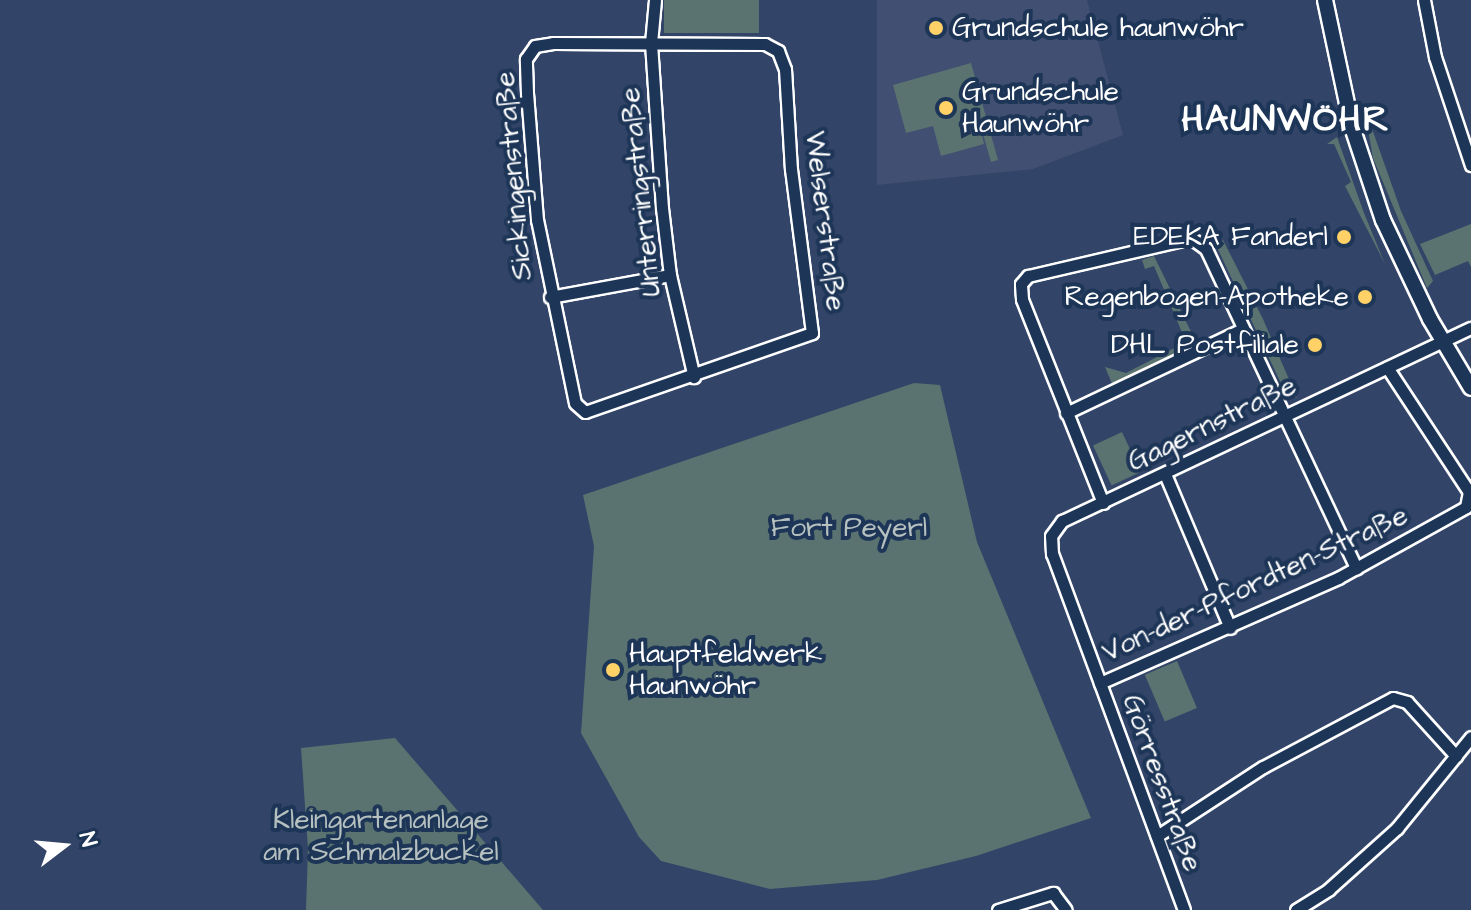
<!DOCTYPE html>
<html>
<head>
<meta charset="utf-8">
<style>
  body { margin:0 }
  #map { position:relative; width:1471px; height:910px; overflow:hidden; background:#324467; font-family:"Architects Daughter",sans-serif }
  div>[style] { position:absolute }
  .built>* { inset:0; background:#414f72 }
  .green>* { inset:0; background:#5a7370; transform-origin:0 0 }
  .roads { filter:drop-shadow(2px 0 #fff) drop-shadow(-2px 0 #fff) drop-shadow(0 2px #fff) drop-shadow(0 -2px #fff) }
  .minor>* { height:11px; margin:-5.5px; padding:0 5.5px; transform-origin:5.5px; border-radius:5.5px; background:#1d3557 }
  .tertiary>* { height:14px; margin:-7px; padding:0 7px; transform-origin:7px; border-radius:7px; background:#1d3557 }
  .dots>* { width:22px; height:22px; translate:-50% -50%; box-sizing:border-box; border:4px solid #1d3557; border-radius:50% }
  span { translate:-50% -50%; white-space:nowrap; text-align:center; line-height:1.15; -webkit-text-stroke:8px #1d3557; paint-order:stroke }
  .poi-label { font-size:28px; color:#fff }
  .left { translate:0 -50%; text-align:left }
  .right { translate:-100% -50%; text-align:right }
  .street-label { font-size:28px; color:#fff }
  .park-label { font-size:28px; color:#b5c0bf }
  .district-label { font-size:36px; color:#fff; font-weight:700; letter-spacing:2px }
  .north { position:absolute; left:24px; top:806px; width:80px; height:80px; -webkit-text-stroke:6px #1d3557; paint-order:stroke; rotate:74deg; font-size:22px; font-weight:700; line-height:32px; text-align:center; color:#fff }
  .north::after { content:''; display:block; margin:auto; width:28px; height:36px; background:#fff; clip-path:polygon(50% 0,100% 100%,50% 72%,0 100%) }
</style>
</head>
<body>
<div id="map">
  <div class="built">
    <div style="clip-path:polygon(877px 0,1087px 0,1123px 135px,1033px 169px,877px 185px)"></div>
  </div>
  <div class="green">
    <div style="left:664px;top:0;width:95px;height:33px"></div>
    <div style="clip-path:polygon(971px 63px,998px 160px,991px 162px,977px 113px,984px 144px,941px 156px,933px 126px,906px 133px,893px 85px)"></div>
    <div style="clip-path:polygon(1364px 106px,1401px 211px,1433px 281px,1427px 288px,1373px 158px)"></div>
    <div style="clip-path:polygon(1337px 137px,1364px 213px,1385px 264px,1345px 186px,1351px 182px,1334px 144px,1327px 144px)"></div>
    <div style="clip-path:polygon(1471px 224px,1471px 267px,1468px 261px,1435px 275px,1420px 244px)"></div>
    <div style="clip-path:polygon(1223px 240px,1263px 319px,1297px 398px,1285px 392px,1215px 243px)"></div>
    <div style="clip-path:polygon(1154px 256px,1198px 346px,1113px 386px,1105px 367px,1126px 373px,1186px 342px,1154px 266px,1145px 269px,1142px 260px)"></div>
    <div style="clip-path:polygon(914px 383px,940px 385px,977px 542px,1091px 818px,976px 856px,877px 880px,770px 889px,661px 861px,639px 837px,581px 733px,594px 546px,583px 495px)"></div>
    <div style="left:1122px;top:432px;width:44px;height:32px;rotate:65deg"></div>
    <div style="left:1177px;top:661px;width:51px;height:35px;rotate:67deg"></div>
    <div style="clip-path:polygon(395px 738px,543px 910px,306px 910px,308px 849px,301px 748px)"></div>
  </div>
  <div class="roads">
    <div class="minor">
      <div style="left:655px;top:0;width:43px;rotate:95.3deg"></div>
      <div style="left:651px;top:43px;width:165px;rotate:86.2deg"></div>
      <div style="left:662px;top:208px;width:67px;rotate:83.2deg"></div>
      <div style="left:670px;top:275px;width:105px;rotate:76.8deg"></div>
      <div style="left:1424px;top:0;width:58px;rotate:79.1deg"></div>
      <div style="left:1435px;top:57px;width:114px;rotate:71.6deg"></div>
      <div style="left:553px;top:43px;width:212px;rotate:0.3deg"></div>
      <div style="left:765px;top:44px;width:15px;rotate:28deg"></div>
      <div style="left:778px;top:51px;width:19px;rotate:69deg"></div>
      <div style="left:785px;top:69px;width:100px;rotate:86.6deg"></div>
      <div style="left:791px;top:169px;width:165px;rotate:82.7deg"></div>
      <div style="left:812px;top:333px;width:240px;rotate:160.8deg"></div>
      <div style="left:585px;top:412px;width:13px;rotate:-138deg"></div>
      <div style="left:575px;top:403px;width:187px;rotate:-101.7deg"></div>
      <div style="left:537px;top:220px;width:127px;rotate:-94.5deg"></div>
      <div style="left:527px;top:93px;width:34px;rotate:-92deg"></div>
      <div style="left:526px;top:59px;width:16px;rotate:-55deg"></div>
      <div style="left:535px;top:46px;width:18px;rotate:-9deg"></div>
      <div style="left:550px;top:297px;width:122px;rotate:-10.4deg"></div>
      <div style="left:1066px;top:413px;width:196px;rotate:-25.4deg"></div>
      <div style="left:1165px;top:474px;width:167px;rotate:67.1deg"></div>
      <div style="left:1103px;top:503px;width:219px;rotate:-111.7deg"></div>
      <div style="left:1022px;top:299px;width:15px;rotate:-94deg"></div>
      <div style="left:1021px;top:284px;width:11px;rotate:-49deg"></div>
      <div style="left:1028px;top:276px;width:167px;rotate:-13.1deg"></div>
      <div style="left:1191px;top:238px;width:19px;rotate:36deg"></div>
      <div style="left:1206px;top:249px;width:353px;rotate:64.8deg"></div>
      <div style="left:1100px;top:683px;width:260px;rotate:-23.8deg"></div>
      <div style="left:1338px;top:578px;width:146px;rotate:-29deg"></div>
      <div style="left:1466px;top:507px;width:15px;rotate:-79deg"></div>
      <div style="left:1469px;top:492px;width:149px;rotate:-123.3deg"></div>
      <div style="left:1157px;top:836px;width:126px;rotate:-33.1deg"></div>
      <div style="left:1263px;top:767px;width:147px;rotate:-28deg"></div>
      <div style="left:1393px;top:698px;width:15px;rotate:16deg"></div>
      <div style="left:1407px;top:702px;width:73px;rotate:47.8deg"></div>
      <div style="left:998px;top:910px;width:58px;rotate:-17.2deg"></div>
      <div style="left:1053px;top:893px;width:21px;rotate:53deg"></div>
      <div style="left:1184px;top:910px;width:380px;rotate:-110.3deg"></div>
      <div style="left:1052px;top:554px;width:18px;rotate:-93deg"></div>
      <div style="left:1051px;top:536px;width:19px;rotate:-54deg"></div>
      <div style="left:1062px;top:521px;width:452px;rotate:-25.3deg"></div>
      <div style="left:1296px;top:910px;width:39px;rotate:-32deg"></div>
      <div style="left:1329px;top:889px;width:91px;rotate:-41.9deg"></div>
      <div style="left:1397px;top:828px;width:117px;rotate:-50.9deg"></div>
    </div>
    <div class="tertiary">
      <div style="left:1325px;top:0;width:130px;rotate:78deg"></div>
      <div style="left:1352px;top:127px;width:98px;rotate:71.6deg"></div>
      <div style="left:1383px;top:220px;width:110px;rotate:64.6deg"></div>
      <div style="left:1430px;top:319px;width:80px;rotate:59.3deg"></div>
    </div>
  </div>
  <div class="dots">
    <div style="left:936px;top:28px;background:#ffd166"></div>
    <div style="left:946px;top:108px;background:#ffd166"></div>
    <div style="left:1344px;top:237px;background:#ffd166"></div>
    <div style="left:1365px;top:297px;background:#ffd166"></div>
    <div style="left:1315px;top:345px;background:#ffd166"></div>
    <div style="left:613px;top:670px;background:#ffd166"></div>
  </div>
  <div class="poi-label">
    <span class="left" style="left:952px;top:28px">Grundschule haunwöhr</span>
    <span class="left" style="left:962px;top:108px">Grundschule<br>Haunwöhr</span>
    <span class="right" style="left:1328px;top:237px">EDEKA Fanderl</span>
    <span class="right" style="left:1349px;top:297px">Regenbogen-Apotheke</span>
    <span class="right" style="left:1299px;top:345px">DHL Postfiliale</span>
    <span class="left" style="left:629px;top:670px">Hauptfeldwerk<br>Haunwöhr</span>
  </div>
  <div class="street-label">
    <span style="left:514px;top:176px;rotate:-95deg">Sickingenstraße</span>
    <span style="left:641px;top:192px;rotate:-96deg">Unterringstraße</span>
    <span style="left:825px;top:221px;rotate:83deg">Welserstraße</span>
    <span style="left:1212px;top:424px;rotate:-26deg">Gagernstraße</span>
    <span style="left:1255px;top:584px;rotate:-25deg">Von-der-Pfordten-Straße</span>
    <span style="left:1162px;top:783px;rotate:70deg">Görresstraße</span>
  </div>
  <div class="park-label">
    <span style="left:849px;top:528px">Fort Peyerl</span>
    <span style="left:381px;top:836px">Kleingartenanlage<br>am Schmalzbuckel</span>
  </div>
  <div class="district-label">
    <span style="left:1286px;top:120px">HAUNWÖHR</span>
  </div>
  <div class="north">N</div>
</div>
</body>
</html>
